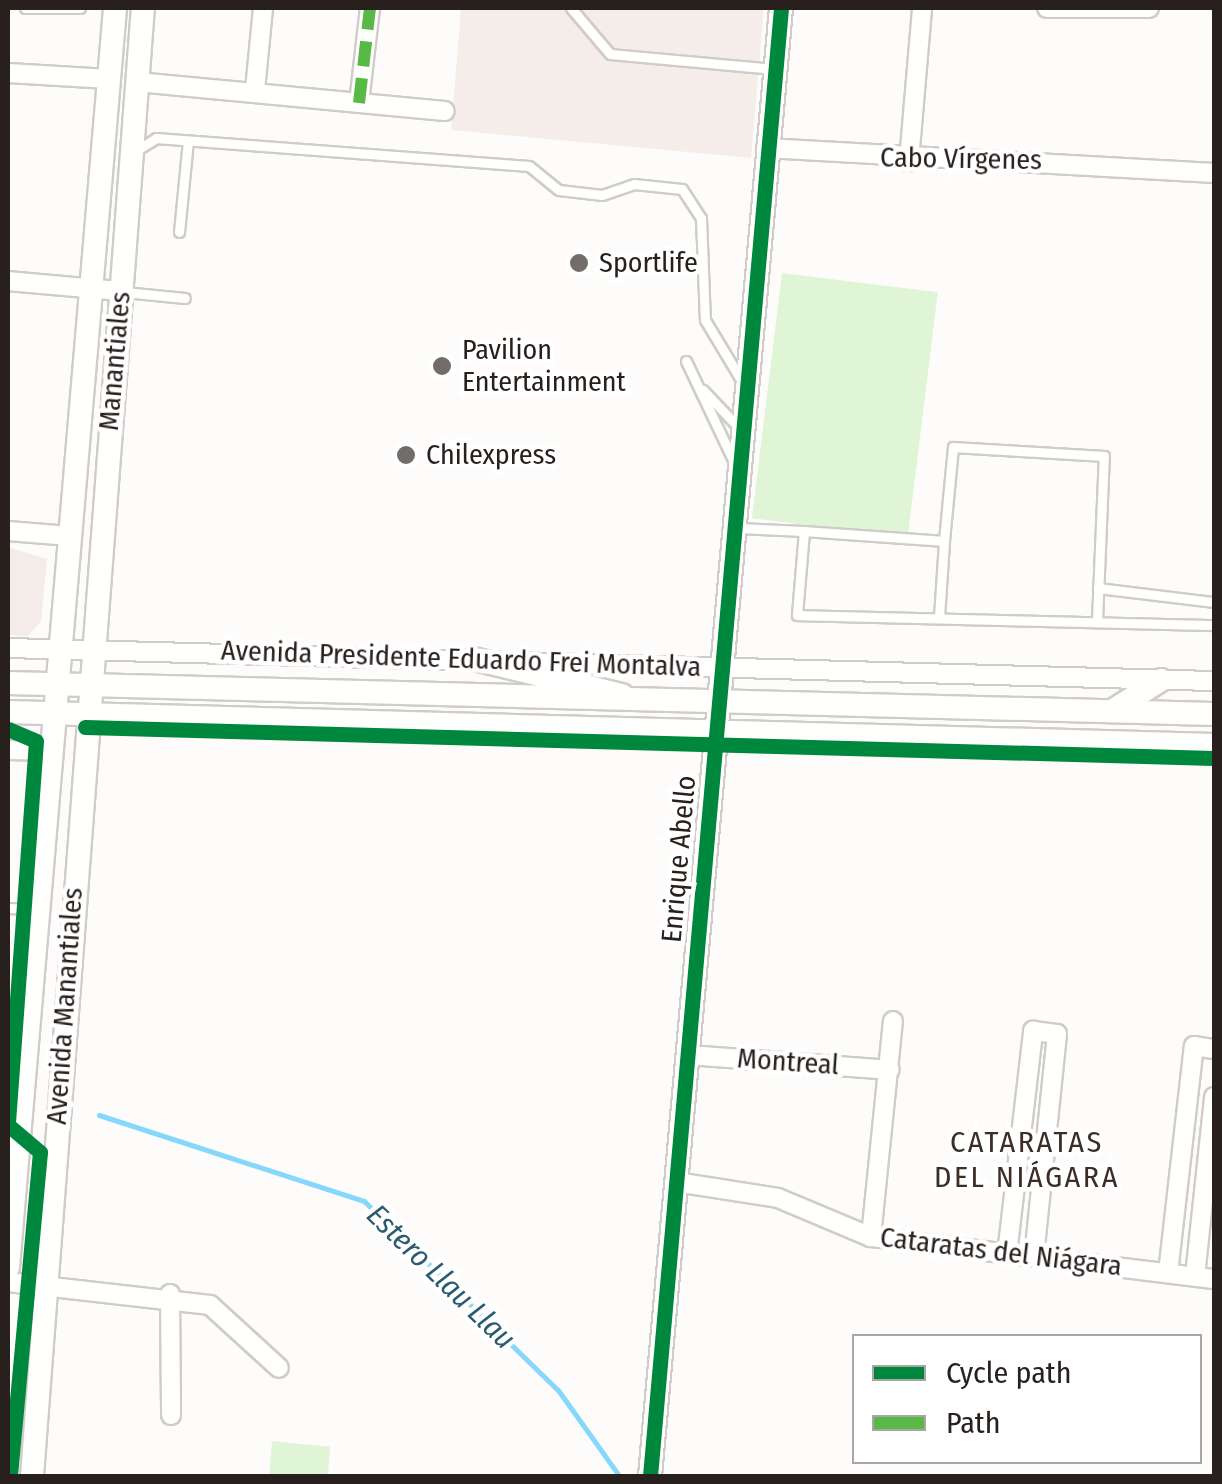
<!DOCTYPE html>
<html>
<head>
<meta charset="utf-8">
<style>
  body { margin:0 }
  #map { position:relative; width:1222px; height:1484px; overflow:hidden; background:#fefcfa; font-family:"Fira Sans Condensed",sans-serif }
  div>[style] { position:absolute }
  .built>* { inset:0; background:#f5edea }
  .education>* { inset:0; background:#f4ece8 }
  .green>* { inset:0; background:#e0f5d6; transform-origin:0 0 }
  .stream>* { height:5px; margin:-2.5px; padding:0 2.5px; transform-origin:2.5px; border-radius:2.5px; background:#85d8fb }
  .roads { filter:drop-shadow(2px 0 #d0ccc9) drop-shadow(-2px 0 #d0ccc9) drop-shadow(0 2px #d0ccc9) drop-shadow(0 -2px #d0ccc9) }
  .lane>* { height:9px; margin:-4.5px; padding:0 4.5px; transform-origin:4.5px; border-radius:4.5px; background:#fffffe }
  .street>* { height:18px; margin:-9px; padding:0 9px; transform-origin:9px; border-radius:9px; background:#fffffe }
  .secondary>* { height:22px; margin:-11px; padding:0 11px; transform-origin:11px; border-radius:11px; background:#fffffe }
  .quiet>* { height:12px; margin-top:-6px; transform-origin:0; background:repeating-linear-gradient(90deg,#58b947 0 25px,transparent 0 37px) }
  .cycleway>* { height:15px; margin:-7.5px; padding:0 7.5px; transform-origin:7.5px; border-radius:7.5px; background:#00873e }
  .dots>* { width:28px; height:28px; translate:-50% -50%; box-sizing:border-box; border:5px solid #fff; border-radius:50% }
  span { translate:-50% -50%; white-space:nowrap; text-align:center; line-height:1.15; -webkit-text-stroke:9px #fff; paint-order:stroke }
  .street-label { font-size:28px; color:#27201d }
  .poi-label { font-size:28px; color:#27201d }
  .left { translate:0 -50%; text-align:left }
  .neighbourhood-label { font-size:30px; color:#3c2d27; letter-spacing:2.5px }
  .water-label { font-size:30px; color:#2b5b71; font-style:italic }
  .frame { position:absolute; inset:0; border:10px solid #27201d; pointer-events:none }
  .legend { position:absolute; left:852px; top:1334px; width:350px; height:130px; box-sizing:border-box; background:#fff; border:2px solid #a9a6a5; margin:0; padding:12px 18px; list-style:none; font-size:30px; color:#27201d }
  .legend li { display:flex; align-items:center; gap:20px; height:50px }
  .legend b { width:50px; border:2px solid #a9a6a5 }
</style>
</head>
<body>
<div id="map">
  <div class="built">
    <div style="clip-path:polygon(461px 8px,764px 8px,751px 158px,451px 130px)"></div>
  </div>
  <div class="education">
    <div style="clip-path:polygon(8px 547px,47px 559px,41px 621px,28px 636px,8px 635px)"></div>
  </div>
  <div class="green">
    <div style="left:782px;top:273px;width:157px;height:247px;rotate:7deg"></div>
    <div style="clip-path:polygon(272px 1441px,330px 1447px,328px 1476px,269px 1476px)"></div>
  </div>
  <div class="stream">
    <div style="left:99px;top:1115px;width:279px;rotate:18deg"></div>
    <div style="left:364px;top:1201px;width:271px;rotate:44.3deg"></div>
    <div style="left:558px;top:1390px;width:103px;rotate:54.5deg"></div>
  </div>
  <div class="roads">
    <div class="lane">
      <div style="left:25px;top:8px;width:55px"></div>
      <div style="left:571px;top:8px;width:60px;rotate:49.7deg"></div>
      <div style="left:610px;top:54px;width:165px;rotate:5.2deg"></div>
      <div style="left:137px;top:150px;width:22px;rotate:-32deg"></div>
      <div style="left:156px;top:138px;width:374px;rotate:4.3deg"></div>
      <div style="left:529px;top:166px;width:38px;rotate:39deg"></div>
      <div style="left:559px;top:190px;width:43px;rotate:6.6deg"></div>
      <div style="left:602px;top:195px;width:34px;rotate:-19deg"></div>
      <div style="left:634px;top:184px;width:48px;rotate:5.9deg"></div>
      <div style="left:682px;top:189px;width:35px;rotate:57deg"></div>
      <div style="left:701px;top:218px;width:102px;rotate:87.8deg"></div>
      <div style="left:705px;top:320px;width:74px;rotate:58.9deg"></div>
      <div style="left:179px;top:232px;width:92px;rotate:-84.4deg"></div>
      <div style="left:124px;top:292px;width:61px;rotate:5.6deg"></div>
      <div style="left:686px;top:361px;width:112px;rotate:64.6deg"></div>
      <div style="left:703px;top:390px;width:54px;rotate:46.5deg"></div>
      <div style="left:737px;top:528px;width:67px;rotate:2.6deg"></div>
      <div style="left:1098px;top:588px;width:117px;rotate:6.9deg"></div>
      <div style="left:939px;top:617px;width:76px;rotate:-86.2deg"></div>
      <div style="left:1097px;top:620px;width:164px;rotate:-87.6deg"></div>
      <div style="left:1104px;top:456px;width:151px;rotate:-176.6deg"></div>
      <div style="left:953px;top:447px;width:94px;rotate:95.5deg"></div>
      <div style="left:944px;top:541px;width:140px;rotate:-175.9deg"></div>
      <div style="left:804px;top:531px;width:84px;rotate:94.8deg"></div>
      <div style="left:797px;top:615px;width:417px;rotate:1.4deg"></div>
      <div style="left:8px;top:908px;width:27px;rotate:2deg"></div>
    </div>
    <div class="street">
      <div style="left:1047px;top:8px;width:102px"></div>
      <div style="left:8px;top:73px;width:101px;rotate:3.4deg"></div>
      <div style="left:137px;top:82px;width:309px;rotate:5.4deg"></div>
      <div style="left:255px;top:90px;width:82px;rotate:-84.4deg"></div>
      <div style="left:359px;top:103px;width:96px;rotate:-83.4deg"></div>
      <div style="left:766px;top:148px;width:449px;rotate:3.2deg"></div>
      <div style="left:909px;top:161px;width:154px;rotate:-85.1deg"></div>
      <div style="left:8px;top:281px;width:113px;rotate:5.1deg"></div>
      <div style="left:8px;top:531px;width:62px;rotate:4.6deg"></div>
      <div style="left:8px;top:648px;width:1206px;rotate:1.57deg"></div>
      <div style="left:8px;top:750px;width:44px;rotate:1.3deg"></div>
      <div style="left:687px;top:1055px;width:203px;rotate:4.2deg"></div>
      <div style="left:676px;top:1182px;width:103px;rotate:8.9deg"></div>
      <div style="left:778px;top:1198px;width:101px;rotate:22.8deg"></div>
      <div style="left:871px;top:1237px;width:346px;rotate:7deg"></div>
      <div style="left:871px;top:1237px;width:217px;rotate:-84.2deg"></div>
      <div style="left:1007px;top:1254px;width:225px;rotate:-83.3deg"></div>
      <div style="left:1033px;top:1031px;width:24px;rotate:7deg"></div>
      <div style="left:1057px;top:1034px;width:224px;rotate:95.9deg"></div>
      <div style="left:1168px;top:1273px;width:228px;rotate:-83.5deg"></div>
      <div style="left:1194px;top:1046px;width:20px;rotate:9deg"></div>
      <div style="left:1195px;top:1276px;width:180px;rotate:-83.9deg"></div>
      <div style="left:8px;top:1282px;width:203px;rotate:6.5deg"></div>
      <div style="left:210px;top:1305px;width:93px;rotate:42.4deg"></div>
      <div style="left:170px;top:1294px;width:121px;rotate:89.5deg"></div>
    </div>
    <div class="secondary">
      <div style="left:474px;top:659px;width:152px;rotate:13.7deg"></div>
      <div style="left:8px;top:683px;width:1206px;rotate:1.47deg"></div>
      <div style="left:1112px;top:711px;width:58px;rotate:-32.3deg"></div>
      <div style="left:8px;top:712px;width:1206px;rotate:1.57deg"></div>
      <div style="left:8px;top:1267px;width:1264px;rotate:-85.14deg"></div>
      <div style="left:32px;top:1476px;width:1472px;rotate:-85.68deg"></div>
      <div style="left:650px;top:1476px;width:1474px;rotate:-84.9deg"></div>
    </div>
  </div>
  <div class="quiet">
    <div style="left:359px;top:103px;width:96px;rotate:-83.4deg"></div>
  </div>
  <div class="cycleway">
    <div style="left:85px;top:727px;width:1129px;rotate:1.57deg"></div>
    <div style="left:8px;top:729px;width:30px;rotate:23deg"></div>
    <div style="left:36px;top:741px;width:385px;rotate:94.2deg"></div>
    <div style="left:8px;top:1125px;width:42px;rotate:40.2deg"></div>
    <div style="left:40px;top:1152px;width:325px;rotate:95.3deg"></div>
    <div style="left:650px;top:1476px;width:1474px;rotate:-84.9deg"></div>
  </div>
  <div class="dots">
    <div style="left:579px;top:263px;background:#726d6a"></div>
    <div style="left:442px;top:366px;background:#726d6a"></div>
    <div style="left:406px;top:455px;background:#726d6a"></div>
  </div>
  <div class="street-label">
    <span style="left:961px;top:159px;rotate:1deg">Cabo Vírgenes</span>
    <span style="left:115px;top:361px;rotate:-85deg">Manantiales</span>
    <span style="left:461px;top:659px;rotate:2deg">Avenida Presidente Eduardo Frei Montalva</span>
    <span style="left:679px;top:859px;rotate:-85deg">Enrique Abello</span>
    <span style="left:65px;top:1006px;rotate:-86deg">Avenida Manantiales</span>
    <span style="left:788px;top:1062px;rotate:4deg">Montreal</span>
    <span style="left:1001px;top:1252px;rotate:7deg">Cataratas del Niágara</span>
  </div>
  <div class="poi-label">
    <span class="left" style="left:599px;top:263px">Sportlife</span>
    <span class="left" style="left:462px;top:366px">Pavilion<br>Entertainment</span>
    <span class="left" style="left:426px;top:455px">Chilexpress</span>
  </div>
  <div class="neighbourhood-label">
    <span style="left:1027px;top:1159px">CATARATAS<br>DEL NIÁGARA</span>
  </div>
  <div class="water-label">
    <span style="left:441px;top:1277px;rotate:44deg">Estero Llau Llau</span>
  </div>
  <div class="frame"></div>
  <ul class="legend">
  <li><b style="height:12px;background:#00873e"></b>Cycle path</li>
  <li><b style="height:12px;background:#58b947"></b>Path</li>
  </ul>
</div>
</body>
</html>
